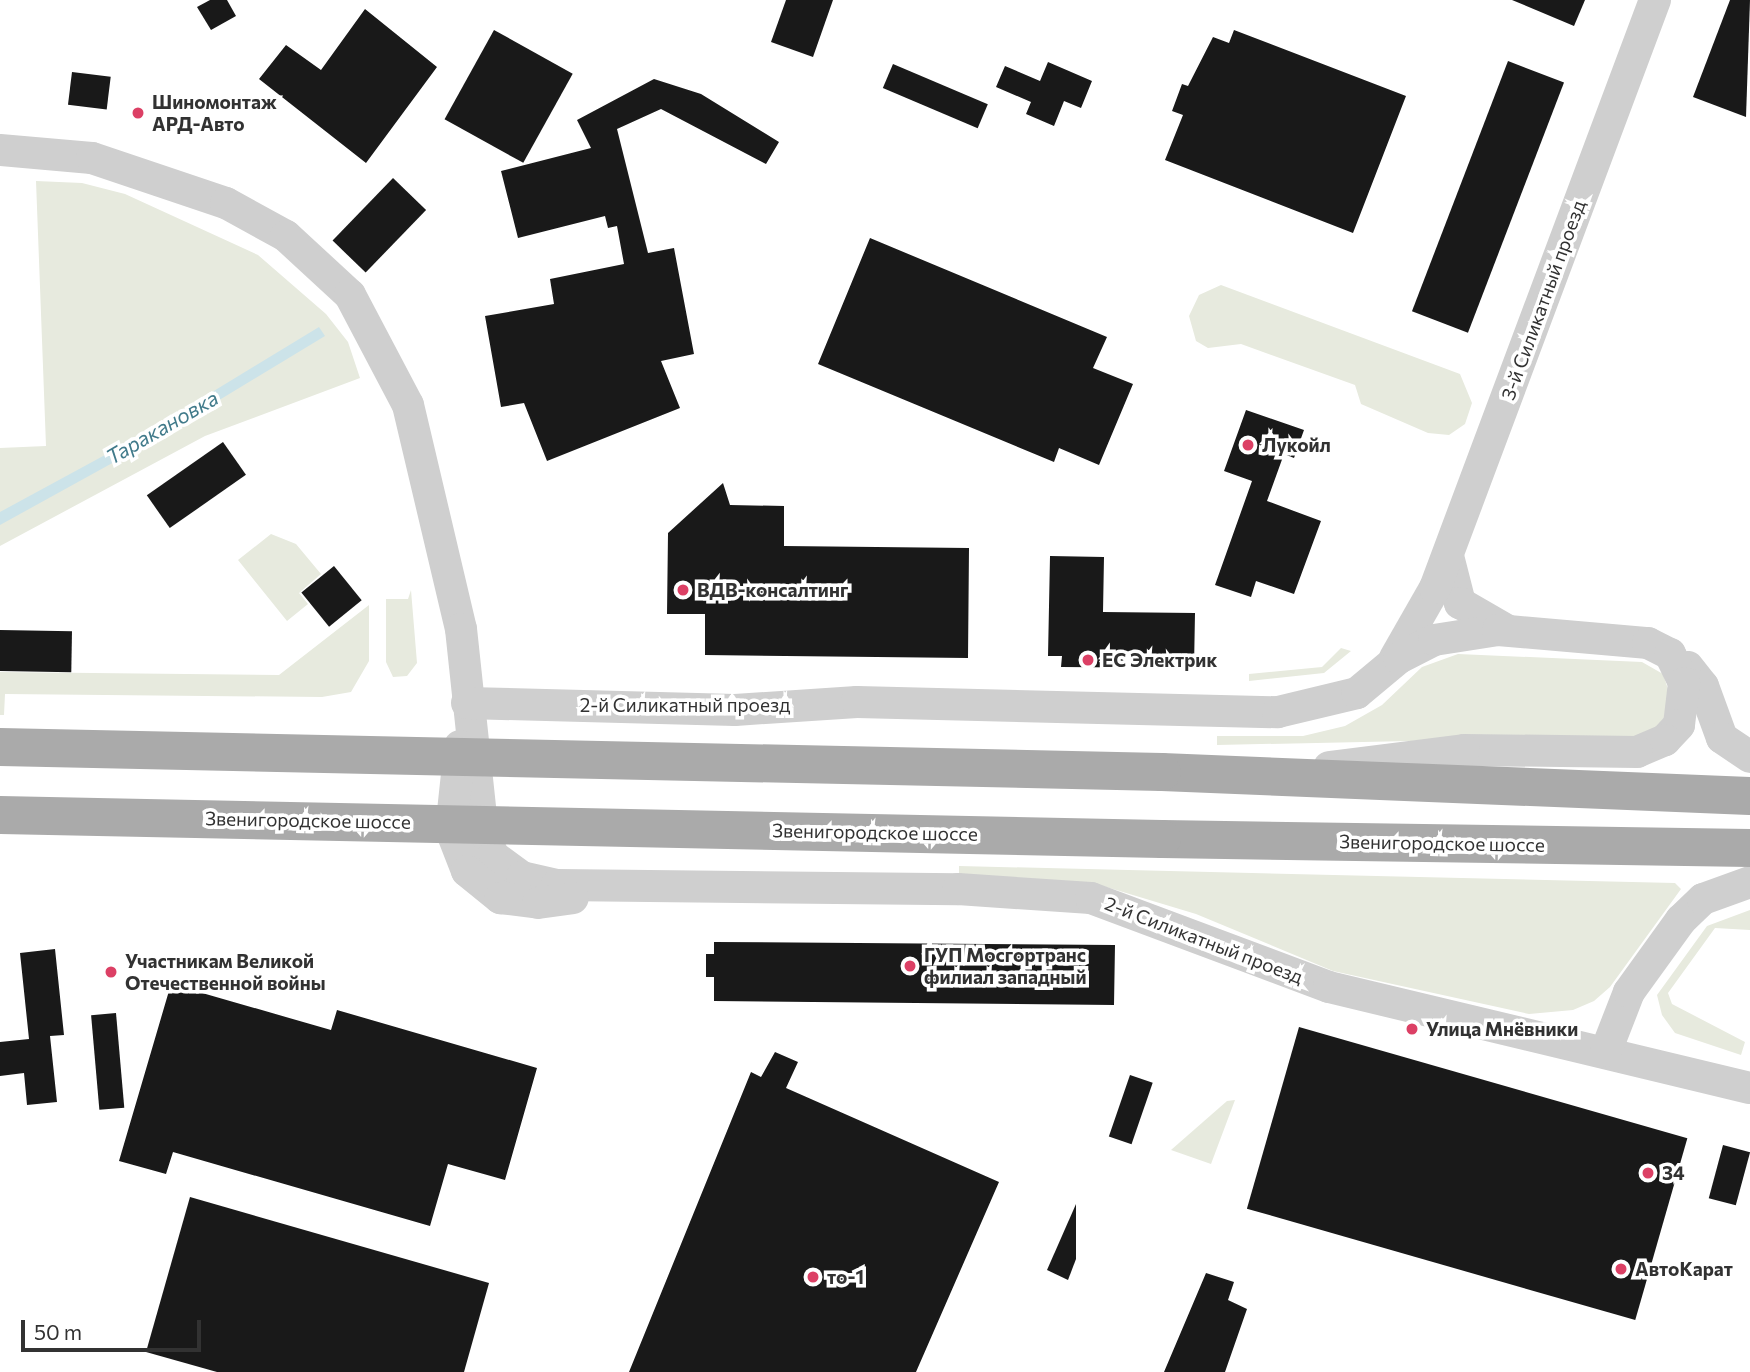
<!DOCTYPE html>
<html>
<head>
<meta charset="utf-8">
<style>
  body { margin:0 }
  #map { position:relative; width:1750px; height:1372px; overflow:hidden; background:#fff; font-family:Commissioner,sans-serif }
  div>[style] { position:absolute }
  .green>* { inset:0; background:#e7eade }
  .water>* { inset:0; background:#cce3e9 }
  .building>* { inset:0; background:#191919; transform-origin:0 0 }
  .tertiary>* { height:32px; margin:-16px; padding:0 16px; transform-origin:16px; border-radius:16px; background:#cfcfcf }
  .primary>* { height:38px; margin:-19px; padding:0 19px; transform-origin:19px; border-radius:19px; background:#aaa }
  .primary-bridge>* { height:38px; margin:-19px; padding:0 19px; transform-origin:19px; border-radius:19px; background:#aaa }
  .dots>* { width:19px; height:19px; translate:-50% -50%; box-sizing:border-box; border:4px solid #fff; border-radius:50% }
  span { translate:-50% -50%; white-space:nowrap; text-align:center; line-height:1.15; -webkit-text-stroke:7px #fff; paint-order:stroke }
  .poi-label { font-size:19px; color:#323232; font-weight:700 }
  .left { translate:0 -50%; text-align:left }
  .street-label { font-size:19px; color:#323232 }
  .water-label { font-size:21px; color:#407a8a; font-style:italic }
  .scale { position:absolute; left:21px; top:1320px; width:180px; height:32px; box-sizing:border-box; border:4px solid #323232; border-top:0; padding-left:9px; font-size:21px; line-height:24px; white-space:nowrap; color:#323232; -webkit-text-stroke:5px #fff; paint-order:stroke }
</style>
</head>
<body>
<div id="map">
  <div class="green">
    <div style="clip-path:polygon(36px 181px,82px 183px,125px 194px,258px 255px,326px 314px,348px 342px,360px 378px,205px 436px,0 546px,0 448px,46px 446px)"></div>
    <div style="clip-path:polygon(1221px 285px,1460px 374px,1472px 403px,1465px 424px,1449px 435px,1428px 433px,1361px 404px,1355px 385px,1241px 344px,1208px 348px,1196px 341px,1189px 316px,1199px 295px)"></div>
    <div style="clip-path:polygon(271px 534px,296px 544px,321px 574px,299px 593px,308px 604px,287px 621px,238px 560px)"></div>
    <div style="clip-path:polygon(411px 590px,417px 663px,407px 676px,393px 677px,386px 662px,386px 599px,408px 599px)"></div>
    <div style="clip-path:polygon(369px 605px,369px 661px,351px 692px,322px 697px,5px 694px,4px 715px,0 715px,0 672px,279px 675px)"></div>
    <div style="clip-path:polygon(1341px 648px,1351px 651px,1324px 673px,1249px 681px,1249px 674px,1322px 667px)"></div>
    <div style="clip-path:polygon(1458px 654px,1642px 662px,1663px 674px,1673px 704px,1653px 736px,1217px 745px,1217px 736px,1303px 736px,1345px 726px,1382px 705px,1422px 667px)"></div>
    <div style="clip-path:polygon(959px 866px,1675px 883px,1681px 889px,1610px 987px,1594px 1001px,1573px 1010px,1529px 1014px,1333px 971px,1196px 914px,1093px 883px,959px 874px)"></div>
    <div style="clip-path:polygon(1750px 910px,1750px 930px,1715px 928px,1668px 993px,1672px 1004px,1745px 1042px,1741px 1055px,1675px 1033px,1662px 1015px,1657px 995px,1707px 926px)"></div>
    <div style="clip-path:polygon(1235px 1100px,1211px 1164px,1171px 1150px,1227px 1101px)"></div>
  </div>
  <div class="water">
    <div style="clip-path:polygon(319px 327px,325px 336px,145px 445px,0 525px,0 512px,140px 436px)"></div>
  </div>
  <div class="building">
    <div style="clip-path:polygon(210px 0,227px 0,236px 16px,211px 30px,197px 7px)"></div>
    <div style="clip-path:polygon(786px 0,833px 0,813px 57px,771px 42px)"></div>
    <div style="clip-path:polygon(1512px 0,1585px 0,1574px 26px)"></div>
    <div style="clip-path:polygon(1730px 0,1750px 0,1746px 117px,1693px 97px)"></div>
    <div style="clip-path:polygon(365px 9px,437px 67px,366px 163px,259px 79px,286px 45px,321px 70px)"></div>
    <div style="left:494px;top:30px;width:90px;height:102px;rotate:29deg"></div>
    <div style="clip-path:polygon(1234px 30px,1406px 96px,1353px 233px,1165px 160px,1183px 115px,1172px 111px,1182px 84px,1188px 86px,1213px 37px,1229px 43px)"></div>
    <div style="left:1508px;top:61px;width:60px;height:268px;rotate:21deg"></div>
    <div style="clip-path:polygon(1048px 62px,1092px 81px,1081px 108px,1064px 101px,1054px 126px,1026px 114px,1031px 102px,996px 87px,1005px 66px,1040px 81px)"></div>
    <div style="left:893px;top:64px;width:103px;height:26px;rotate:23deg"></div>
    <div style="left:72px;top:72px;width:39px;height:33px;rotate:7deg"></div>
    <div style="clip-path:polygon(654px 79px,701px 94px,779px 142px,766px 164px,661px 109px,617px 129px,648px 253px,674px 248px,694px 354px,661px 361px,680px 408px,547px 461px,524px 403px,501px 407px,485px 316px,554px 304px,550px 279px,624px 264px,617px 226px,608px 228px,605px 216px,518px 238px,501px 171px,591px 148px,577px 120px)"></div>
    <div style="left:393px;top:178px;width:46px;height:87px;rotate:44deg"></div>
    <div style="clip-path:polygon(870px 238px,1107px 337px,1093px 368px,1133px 384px,1099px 465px,1059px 448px,1054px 462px,818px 364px)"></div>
    <div style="clip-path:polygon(1246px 410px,1304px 430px,1294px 458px,1284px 454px,1267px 501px,1321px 521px,1294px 594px,1256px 581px,1251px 597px,1215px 585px,1252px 481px,1224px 471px)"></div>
    <div style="left:223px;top:442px;width:40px;height:93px;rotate:55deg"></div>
    <div style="clip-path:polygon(723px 483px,730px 505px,784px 506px,784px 546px,969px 548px,968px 658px,705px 655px,705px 614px,667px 614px,668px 533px)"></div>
    <div style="clip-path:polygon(1050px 556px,1104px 557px,1103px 612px,1195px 613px,1194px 668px,1061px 667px,1062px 656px,1048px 656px)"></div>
    <div style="left:334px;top:566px;width:44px;height:42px;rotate:51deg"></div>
    <div style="left:0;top:630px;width:72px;height:41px;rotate:1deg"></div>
    <div style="clip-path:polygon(714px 942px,1115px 945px,1114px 1005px,714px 1001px,714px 977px,706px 977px,706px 954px,714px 954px)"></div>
    <div style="clip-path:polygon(55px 949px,64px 1035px,50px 1036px,57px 1102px,27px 1105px,24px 1073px,0 1076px,0 1042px,29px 1039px,20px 953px)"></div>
    <div style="clip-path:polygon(171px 984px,331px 1030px,337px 1010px,537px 1068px,505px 1180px,448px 1164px,430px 1226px,173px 1152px,166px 1174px,119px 1161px)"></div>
    <div style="left:116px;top:1013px;width:95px;height:25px;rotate:85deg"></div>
    <div style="left:1299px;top:1027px;width:404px;height:189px;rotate:16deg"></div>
    <div style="clip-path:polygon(775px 1052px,798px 1062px,786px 1088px,999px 1182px,916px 1372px,629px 1372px,751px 1072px,761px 1077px)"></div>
    <div style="left:1130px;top:1075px;width:24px;height:65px;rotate:19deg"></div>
    <div style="left:1723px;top:1145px;width:28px;height:55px;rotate:15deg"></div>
    <div style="clip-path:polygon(190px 1197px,489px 1283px,464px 1372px,217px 1372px,146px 1352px)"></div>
    <div style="clip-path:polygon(1076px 1204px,1076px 1259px,1068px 1280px,1047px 1270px)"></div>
    <div style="clip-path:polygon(1206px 1273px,1234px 1282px,1228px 1300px,1247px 1309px,1225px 1372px,1164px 1372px)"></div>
  </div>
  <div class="tertiary">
    <div style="left:0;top:150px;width:92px;rotate:5deg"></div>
    <div style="left:92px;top:158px;width:141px;rotate:18.6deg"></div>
    <div style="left:226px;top:203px;width:68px;rotate:28.8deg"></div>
    <div style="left:286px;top:236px;width:87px;rotate:42.7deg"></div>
    <div style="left:350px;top:295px;width:124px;rotate:62.2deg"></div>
    <div style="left:408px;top:405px;width:230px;rotate:76.7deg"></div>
    <div style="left:461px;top:629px;width:199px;rotate:83.9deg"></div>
    <div style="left:482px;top:827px;width:31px;rotate:69deg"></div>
    <div style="left:493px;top:856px;width:36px;rotate:36deg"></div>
    <div style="left:522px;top:877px;width:36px;rotate:13deg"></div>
    <div style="left:557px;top:885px;width:401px;rotate:0.6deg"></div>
    <div style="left:958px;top:889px;width:133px;rotate:3.9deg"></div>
    <div style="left:1091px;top:898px;width:254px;rotate:20.5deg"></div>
    <div style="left:1329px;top:987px;width:433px;rotate:13.5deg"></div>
    <div style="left:1448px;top:556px;width:49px;rotate:75.7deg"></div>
    <div style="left:1460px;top:603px;width:52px;rotate:30deg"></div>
    <div style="left:1395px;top:658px;width:81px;rotate:-60.3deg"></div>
    <div style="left:1435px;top:588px;width:628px;rotate:-69.49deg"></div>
    <div style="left:1688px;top:667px;width:24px;rotate:52deg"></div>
    <div style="left:1703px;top:686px;width:55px;rotate:69.9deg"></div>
    <div style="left:1722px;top:738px;width:34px;rotate:34deg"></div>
    <div style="left:467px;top:703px;width:268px;rotate:1.5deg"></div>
    <div style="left:735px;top:710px;width:122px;rotate:-3.8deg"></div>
    <div style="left:857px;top:702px;width:421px;rotate:1.4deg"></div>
    <div style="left:1278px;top:712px;width:81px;rotate:-13.5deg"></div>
    <div style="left:1357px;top:693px;width:55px;rotate:-39.8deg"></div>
    <div style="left:1399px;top:658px;width:39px;rotate:-27deg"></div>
    <div style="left:1434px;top:640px;width:65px;rotate:-8.9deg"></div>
    <div style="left:1498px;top:630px;width:151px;rotate:5deg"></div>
    <div style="left:1648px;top:643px;width:25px;rotate:27deg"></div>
    <div style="left:1670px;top:654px;width:32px;rotate:64deg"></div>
    <div style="left:1684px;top:683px;width:42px;rotate:96.8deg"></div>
    <div style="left:1679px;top:725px;width:21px;rotate:133deg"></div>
    <div style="left:1665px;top:740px;width:30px;rotate:157deg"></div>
    <div style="left:1637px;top:752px;width:173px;rotate:-179.3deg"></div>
    <div style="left:1464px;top:750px;width:136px;rotate:172.8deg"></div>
    <div style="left:460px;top:746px;width:84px;rotate:96.1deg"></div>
    <div style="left:451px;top:830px;width:44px;rotate:68.7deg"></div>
    <div style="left:467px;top:871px;width:43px;rotate:39.3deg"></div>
    <div style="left:500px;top:898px;width:38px;rotate:7deg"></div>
    <div style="left:538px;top:903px;width:35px;rotate:-8deg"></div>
    <div style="left:1606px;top:1051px;width:63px;rotate:-68.7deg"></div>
    <div style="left:1629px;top:992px;width:89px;rotate:-54.2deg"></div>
    <div style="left:1681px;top:920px;width:30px;rotate:-44deg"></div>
    <div style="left:1703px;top:899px;width:50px;rotate:-19.9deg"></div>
  </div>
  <div class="primary">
    <div style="left:1162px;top:772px;width:588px;rotate:2.34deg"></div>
    <div style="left:1162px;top:839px;width:588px;rotate:0.88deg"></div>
  </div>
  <div class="primary-bridge">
    <div style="left:0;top:747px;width:1162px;rotate:1.23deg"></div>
    <div style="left:0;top:815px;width:1162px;rotate:1.18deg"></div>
  </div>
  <div class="dots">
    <div style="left:138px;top:113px;background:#dc4065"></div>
    <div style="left:1248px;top:445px;background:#dc4065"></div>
    <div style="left:683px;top:590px;background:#dc4065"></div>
    <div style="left:1088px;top:660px;background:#dc4065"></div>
    <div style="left:910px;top:966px;background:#dc4065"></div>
    <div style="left:111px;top:972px;background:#dc4065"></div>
    <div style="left:1412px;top:1029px;background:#dc4065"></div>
    <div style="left:1648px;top:1173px;background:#dc4065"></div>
    <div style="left:1621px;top:1269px;background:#dc4065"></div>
    <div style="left:813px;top:1277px;background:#dc4065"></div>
  </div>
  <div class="poi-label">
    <span class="left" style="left:152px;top:113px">Шиномонтаж<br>АРД-Авто</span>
    <span class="left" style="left:1262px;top:445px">Лукойл</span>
    <span class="left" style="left:697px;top:590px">ВДВ-консалтинг</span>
    <span class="left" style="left:1102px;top:660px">ЕС Электрик</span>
    <span class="left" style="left:924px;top:966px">ГУП Мосгортранс<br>филиал западный</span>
    <span class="left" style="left:125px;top:972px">Участникам Великой<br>Отечественной войны</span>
    <span class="left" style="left:1426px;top:1029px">Улица Мнёвники</span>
    <span class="left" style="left:1662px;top:1173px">34</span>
    <span class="left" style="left:1635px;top:1269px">АвтоКарат</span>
    <span class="left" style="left:827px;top:1277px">то-1</span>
  </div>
  <div class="street-label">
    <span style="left:1543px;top:300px;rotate:-70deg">3-й Силикатный проезд</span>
    <span style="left:685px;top:705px">2-й Силикатный проезд</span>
    <span style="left:308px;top:820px;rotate:1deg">Звенигородское шоссе</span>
    <span style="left:875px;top:832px;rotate:1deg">Звенигородское шоссе</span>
    <span style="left:1442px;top:843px;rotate:1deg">Звенигородское шоссе</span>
    <span style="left:1204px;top:940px;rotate:21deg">2-й Силикатный проезд</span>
  </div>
  <div class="water-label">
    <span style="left:162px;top:427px;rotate:-30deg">Таракановка</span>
  </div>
  <div class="scale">50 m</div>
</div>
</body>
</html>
